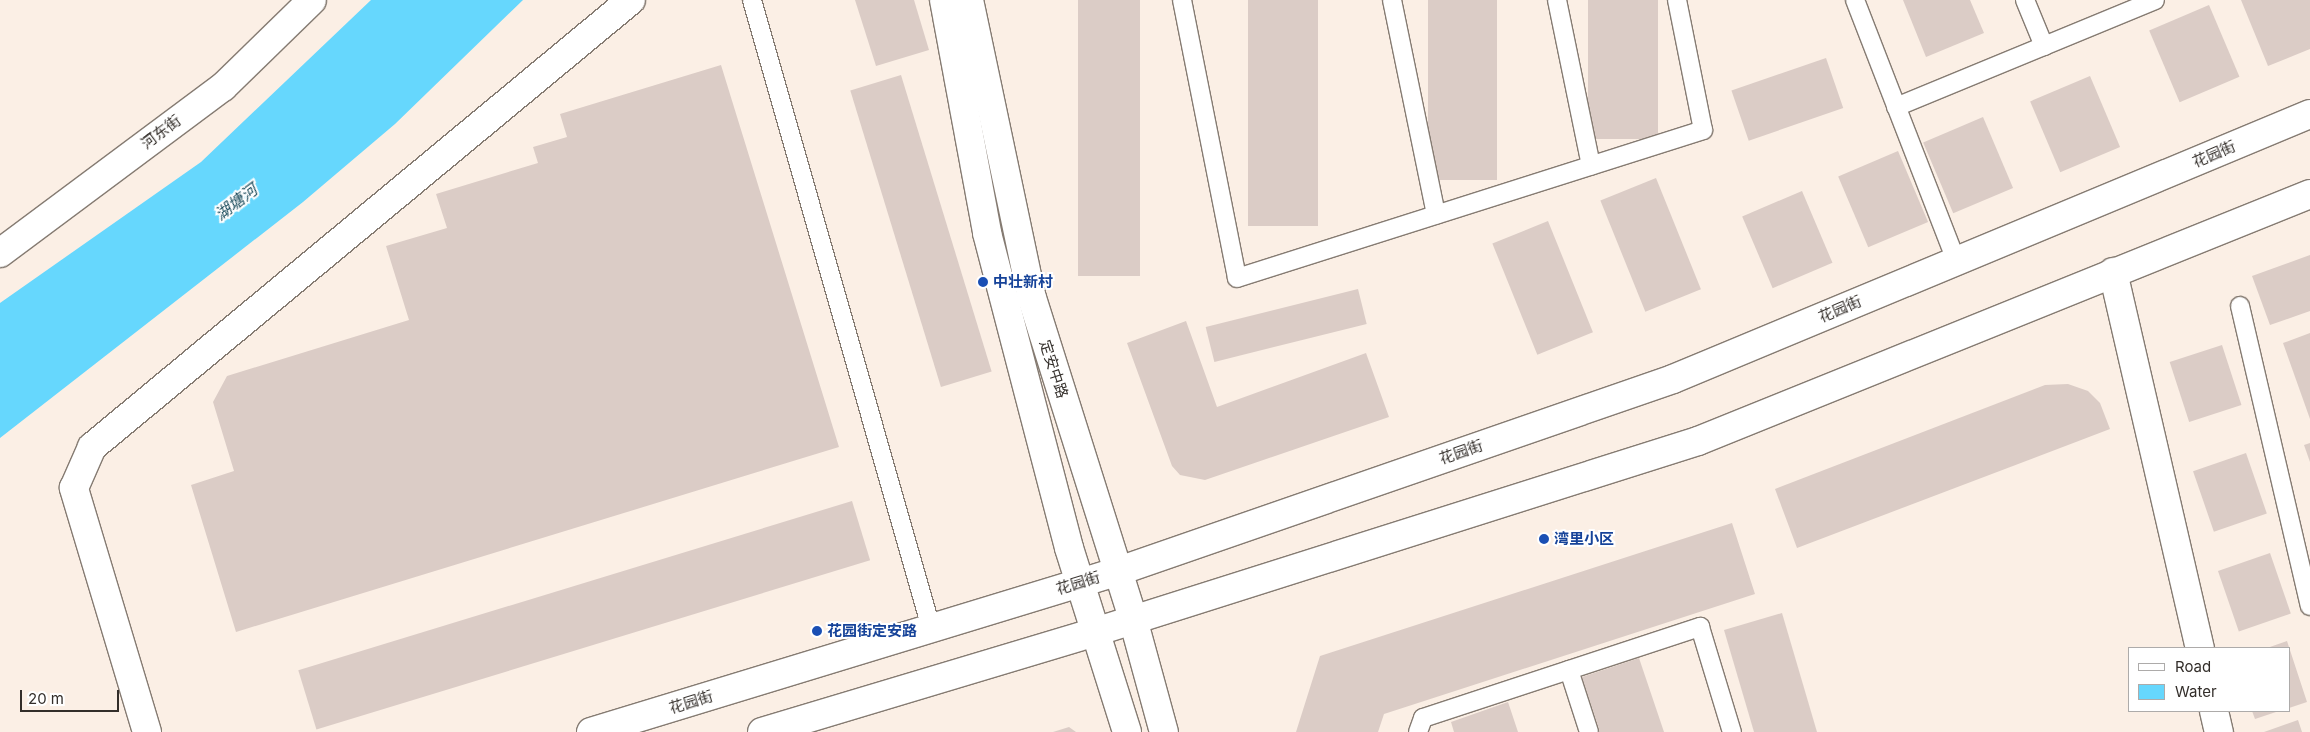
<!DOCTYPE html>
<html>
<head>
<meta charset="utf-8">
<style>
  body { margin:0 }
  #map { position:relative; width:2310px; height:732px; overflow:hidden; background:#fbefe5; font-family:Inter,"Noto Sans SC",sans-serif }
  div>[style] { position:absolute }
  .water>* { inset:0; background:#66d7fd }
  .building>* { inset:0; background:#dbccc6; transform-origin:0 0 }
  .roads { filter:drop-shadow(1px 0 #857b72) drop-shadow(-1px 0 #857b72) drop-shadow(0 1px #857b72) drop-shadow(0 -1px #857b72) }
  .service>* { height:18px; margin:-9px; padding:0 9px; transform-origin:9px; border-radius:9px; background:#fff }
  .minor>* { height:28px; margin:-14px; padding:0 14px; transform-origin:14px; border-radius:14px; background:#fff }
  .secondary>* { height:28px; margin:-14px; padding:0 14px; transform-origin:14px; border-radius:14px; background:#fff }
  .dots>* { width:14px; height:14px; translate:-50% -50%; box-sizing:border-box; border:2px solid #fff; border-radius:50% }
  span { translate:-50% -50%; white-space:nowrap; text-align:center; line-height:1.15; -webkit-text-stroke:4px #fff; paint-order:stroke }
  .street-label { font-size:15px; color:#332e2a }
  .transit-label { font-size:15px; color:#164399; font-weight:700 }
  .left { translate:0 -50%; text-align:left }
  .water-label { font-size:16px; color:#1b4c5c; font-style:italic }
  .legend { position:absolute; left:2128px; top:647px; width:162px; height:65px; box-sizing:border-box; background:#fff; border:1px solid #adabaa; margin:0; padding:6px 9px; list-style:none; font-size:15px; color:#332e2a }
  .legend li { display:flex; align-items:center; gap:10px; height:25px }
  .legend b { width:25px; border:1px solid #adabaa }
  .scale { position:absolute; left:20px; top:690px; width:99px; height:22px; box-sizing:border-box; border:2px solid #332e2a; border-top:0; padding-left:6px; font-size:15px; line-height:18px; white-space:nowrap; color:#332e2a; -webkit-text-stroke:4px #fff; paint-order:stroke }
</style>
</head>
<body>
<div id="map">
  <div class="water">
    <div style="clip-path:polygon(371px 0,523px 0,395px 124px,303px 202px,0 438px,0 303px,201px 162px)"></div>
  </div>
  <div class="building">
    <div style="clip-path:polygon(855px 0,914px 0,929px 50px,876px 66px)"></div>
    <div style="left:1078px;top:0;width:62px;height:276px"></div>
    <div style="left:1248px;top:0;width:70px;height:226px"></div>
    <div style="left:1428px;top:0;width:69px;height:180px"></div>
    <div style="left:1588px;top:0;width:70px;height:139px"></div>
    <div style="clip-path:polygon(1903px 0,1970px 0,1984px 33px,1926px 57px)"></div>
    <div style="clip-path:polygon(2241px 0,2310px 0,2310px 49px,2268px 66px)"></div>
    <div style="left:2209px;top:5px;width:78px;height:65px;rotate:67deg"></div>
    <div style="left:1826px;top:58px;width:53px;height:100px;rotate:71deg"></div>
    <div style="clip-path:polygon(721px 65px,839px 447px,236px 632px,191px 485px,234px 471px,213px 402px,227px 376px,409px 320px,386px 246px,447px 228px,436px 194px,538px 163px,533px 147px,567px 137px,560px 114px)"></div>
    <div style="left:901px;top:75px;width:310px;height:53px;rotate:73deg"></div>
    <div style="left:2090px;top:76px;width:77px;height:65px;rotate:67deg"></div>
    <div style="left:1983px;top:117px;width:77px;height:65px;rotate:67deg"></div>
    <div style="left:1898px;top:151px;width:77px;height:65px;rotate:67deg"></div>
    <div style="left:1656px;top:178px;width:120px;height:60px;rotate:68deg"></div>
    <div style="left:1802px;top:191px;width:78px;height:65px;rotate:67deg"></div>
    <div style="left:1548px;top:221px;width:120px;height:60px;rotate:68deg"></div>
    <div style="clip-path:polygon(2310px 255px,2310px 311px,2270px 325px,2252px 276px)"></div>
    <div style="left:1358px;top:289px;width:36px;height:157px;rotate:76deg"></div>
    <div style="clip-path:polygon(1186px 321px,1217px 407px,1366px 353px,1389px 417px,1205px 480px,1180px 475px,1172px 466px,1127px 343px)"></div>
    <div style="clip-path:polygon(2310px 333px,2310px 419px,2283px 343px)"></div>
    <div style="left:2222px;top:345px;width:63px;height:55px;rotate:72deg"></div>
    <div style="clip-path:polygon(2068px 384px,2088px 391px,2100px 403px,2110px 429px,1797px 548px,1775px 489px,2045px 385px)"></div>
    <div style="clip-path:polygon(2310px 443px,2310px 462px,2304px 445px)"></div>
    <div style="left:2246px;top:453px;width:64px;height:56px;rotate:71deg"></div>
    <div style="left:852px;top:501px;width:62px;height:579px;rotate:73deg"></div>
    <div style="clip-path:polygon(1732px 523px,1755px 594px,1384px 714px,1378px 732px,1296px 732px,1320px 656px)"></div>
    <div style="left:2270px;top:553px;width:64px;height:55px;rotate:71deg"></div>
    <div style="clip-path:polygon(1782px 613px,1817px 732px,1754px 732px,1724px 630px)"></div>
    <div style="clip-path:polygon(2287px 641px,2307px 702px,2289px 708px,2289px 648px,2267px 648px)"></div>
    <div style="clip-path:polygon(1639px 658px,1664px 732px,1600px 732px,1582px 677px)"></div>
    <div style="clip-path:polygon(1508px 702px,1518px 732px,1454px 732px,1451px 722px)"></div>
    <div style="clip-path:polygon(2252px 711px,2279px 711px,2255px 719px)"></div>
    <div style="clip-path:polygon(2298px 720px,2302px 732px,2264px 732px)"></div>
    <div style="clip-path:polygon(1069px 727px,1076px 732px,1053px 732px)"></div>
  </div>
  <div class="roads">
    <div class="service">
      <div style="left:752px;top:0;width:653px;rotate:74.09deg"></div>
      <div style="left:1182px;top:0;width:283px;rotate:78.8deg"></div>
      <div style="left:1237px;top:278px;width:489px;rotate:-17.6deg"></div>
      <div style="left:1703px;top:130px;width:133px;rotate:-101.3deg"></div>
      <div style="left:1392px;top:0;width:219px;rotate:78.4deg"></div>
      <div style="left:1557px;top:0;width:169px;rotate:78.4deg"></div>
      <div style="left:1855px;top:0;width:280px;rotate:68.8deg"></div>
      <div style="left:2025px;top:0;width:50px;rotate:67.6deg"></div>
      <div style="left:1896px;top:107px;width:280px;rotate:-22.4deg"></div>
      <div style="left:2240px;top:306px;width:308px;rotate:76.9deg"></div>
      <div style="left:1569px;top:670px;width:65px;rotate:72.1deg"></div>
      <div style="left:1418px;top:732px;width:15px;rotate:-70deg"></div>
      <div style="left:1423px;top:718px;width:292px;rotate:-18.2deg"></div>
      <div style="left:1700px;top:627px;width:110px;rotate:73.1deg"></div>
    </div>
    <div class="minor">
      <div style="left:0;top:253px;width:278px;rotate:-36.7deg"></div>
      <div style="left:223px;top:87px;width:124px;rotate:-44.3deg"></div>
      <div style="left:2113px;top:272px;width:386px;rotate:77deg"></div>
      <div style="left:2214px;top:711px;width:22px;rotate:77deg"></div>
      <div style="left:147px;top:732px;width:255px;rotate:-106.7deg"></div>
      <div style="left:74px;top:488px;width:45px;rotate:-66.3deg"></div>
      <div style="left:92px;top:447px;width:700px;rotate:-39.67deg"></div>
    </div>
    <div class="secondary">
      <div style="left:944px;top:0;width:237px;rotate:79.5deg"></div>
      <div style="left:987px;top:233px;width:325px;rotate:75.4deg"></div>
      <div style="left:1069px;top:548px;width:193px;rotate:72.5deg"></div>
      <div style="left:969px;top:0;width:305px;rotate:78.1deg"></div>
      <div style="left:1032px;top:298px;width:337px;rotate:72.5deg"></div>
      <div style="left:1133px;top:619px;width:117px;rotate:74.7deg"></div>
      <div style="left:591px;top:732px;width:549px;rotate:-16.95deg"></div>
      <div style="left:1116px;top:572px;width:589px;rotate:-19.11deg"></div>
      <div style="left:1673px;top:379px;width:690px;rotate:-22.59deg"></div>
      <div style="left:762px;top:732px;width:348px;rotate:-16.7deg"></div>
      <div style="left:1095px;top:632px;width:633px;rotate:-17.58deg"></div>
      <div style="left:1698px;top:441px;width:660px;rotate:-21.98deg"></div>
    </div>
  </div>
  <div class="dots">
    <div style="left:983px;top:282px;background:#1a4fb4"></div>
    <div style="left:1544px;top:539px;background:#1a4fb4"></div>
    <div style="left:817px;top:631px;background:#1a4fb4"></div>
  </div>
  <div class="street-label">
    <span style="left:161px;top:132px;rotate:-37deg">河东街</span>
    <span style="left:2214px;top:154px;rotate:-23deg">花园街</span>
    <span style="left:1840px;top:309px;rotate:-23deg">花园街</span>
    <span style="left:1054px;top:369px;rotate:72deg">定安中路</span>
    <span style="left:1461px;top:452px;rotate:-19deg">花园街</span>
    <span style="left:1078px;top:583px;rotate:-17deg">花园街</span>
    <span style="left:691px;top:702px;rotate:-17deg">花园街</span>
  </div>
  <div class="transit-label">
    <span class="left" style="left:993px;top:282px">中壮新村</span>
    <span class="left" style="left:1554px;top:539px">湾里小区</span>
    <span class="left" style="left:827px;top:631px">花园街定安路</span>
  </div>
  <div class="water-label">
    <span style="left:236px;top:202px;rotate:-37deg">湖塘河</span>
  </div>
  <ul class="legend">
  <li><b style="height:6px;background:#fff"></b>Road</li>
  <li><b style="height:14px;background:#66d7fd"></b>Water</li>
  </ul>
  <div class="scale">20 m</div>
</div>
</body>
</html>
